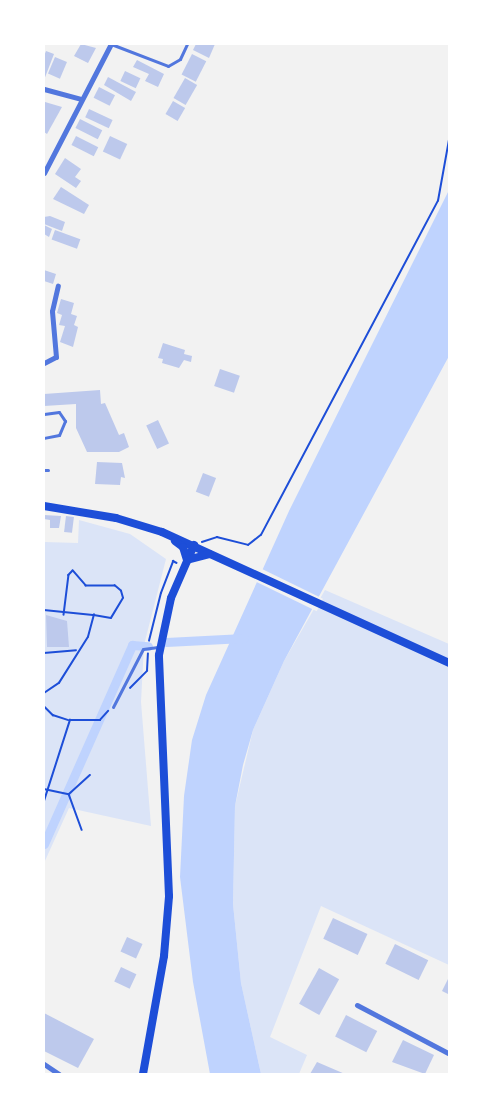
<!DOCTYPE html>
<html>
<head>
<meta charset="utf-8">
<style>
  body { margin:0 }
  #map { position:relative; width:493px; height:1118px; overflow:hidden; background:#f2f2f2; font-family:"Golos Text",sans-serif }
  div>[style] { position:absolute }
  .green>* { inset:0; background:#dbe4f7 }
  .water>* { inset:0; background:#bfd3fe }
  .pier>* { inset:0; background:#f2f2f2; transform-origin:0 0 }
  .canal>* { height:9px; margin:-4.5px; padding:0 4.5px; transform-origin:4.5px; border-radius:4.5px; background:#bfd3fe }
  .building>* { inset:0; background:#bdc9ec; transform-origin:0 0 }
  .path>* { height:1.5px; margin:-0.75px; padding:0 0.75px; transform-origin:0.75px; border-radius:0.75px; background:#1d4ed8 }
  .service>* { height:3px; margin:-1.5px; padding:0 1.5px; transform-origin:1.5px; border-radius:1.5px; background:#5277de }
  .minor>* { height:5px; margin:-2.5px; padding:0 2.5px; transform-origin:2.5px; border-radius:2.5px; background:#5277de }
  .secondary>* { height:8px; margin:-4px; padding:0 4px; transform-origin:4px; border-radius:4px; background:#1d4ed8 }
  .primary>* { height:8px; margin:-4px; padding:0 4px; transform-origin:4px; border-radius:4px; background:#1d4ed8 }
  span { translate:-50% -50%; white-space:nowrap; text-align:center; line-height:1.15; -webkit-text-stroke:5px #fff; paint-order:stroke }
  .frame { position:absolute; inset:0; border:45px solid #fff; pointer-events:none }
</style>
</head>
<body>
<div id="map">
  <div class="green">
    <div style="clip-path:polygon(79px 520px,130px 534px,166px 559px,144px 645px,141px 702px,151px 826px,69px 808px,44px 863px,44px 542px,78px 543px)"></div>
    <div style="clip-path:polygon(325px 590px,449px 644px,449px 965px,321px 906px,270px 1037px,307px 1055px,299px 1074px,261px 1074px,241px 983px,233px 904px,235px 806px,253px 730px,284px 661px)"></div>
  </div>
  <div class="water">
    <div style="clip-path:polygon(449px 190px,449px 356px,284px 661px,253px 730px,243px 765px,235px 806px,233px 904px,241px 983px,261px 1074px,210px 1074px,193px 982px,180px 877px,184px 796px,192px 740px,206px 695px,289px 511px)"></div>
  </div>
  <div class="pier">
    <div style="left:260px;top:568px;width:70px;height:14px;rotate:26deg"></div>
  </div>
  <div class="canal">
    <div style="left:166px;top:642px;width:78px;rotate:-2.9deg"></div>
    <div style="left:44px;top:844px;width:218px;rotate:-66.1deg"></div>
    <div style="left:132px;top:645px;width:16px;rotate:4deg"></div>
  </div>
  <div class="building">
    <div style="clip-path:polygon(81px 44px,96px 48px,88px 63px,74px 56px)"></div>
    <div style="clip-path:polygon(196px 44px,215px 44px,209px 58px,193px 50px)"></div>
    <div style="clip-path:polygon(46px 51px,54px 54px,44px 80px,44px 56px)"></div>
    <div style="left:192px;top:54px;width:16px;height:23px;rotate:27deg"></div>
    <div style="left:55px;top:57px;width:13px;height:18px;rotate:23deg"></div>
    <div style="clip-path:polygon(137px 60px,164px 74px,158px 87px,145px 81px,149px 74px,133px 67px)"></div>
    <div style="left:125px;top:71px;width:17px;height:11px;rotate:25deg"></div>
    <div style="clip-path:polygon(108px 77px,136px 92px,131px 101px,104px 85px)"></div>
    <div style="left:185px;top:78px;width:14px;height:23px;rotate:30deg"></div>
    <div style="left:99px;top:87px;width:18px;height:12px;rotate:27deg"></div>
    <div style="left:173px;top:101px;width:14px;height:15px;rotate:30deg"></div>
    <div style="clip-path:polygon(45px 102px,62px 107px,47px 134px,44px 132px)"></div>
    <div style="left:89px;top:109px;width:26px;height:9px;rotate:25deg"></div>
    <div style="left:80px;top:119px;width:25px;height:10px;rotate:27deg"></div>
    <div style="left:76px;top:136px;width:25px;height:10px;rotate:27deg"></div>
    <div style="left:110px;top:136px;width:19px;height:17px;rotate:25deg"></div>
    <div style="clip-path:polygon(65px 158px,81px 169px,75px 177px,81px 181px,76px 188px,55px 174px)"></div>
    <div style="clip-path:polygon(61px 187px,89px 205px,84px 214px,53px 199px)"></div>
    <div style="clip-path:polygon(50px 216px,65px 222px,62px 231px,44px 224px,44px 217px)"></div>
    <div style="clip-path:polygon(44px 225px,52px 229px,49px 237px,44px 234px)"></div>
    <div style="left:55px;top:230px;width:27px;height:10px;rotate:20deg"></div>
    <div style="clip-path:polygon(44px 270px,56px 274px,53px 284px,44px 281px)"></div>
    <div style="clip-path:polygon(61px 299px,74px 303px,71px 314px,77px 316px,74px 325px,78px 327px,73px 347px,60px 342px,65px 326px,59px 325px,62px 315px,57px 313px)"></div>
    <div style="clip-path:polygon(163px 343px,185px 350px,184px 354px,192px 356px,191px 362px,184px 360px,179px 368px,162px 363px,163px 359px,158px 358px)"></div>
    <div style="left:220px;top:369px;width:21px;height:18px;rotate:19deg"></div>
    <div style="clip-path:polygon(100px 390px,101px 404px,105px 403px,119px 435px,124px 433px,129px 447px,119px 452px,87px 452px,76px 428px,76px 404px,44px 406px,44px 394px)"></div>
    <div style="left:158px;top:420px;width:26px;height:13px;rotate:65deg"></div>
    <div style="clip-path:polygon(97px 462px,122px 463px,125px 478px,121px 477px,120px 485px,95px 484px)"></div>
    <div style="left:203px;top:473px;width:14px;height:20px;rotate:21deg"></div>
    <div style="clip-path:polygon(44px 515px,61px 516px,59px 528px,50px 528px,50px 520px,44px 519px)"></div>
    <div style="left:66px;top:516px;width:8px;height:16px;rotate:7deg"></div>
    <div style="clip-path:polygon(46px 615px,67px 621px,69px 647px,47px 647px)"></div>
    <div style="left:333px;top:918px;width:38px;height:23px;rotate:25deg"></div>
    <div style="left:127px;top:937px;width:17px;height:16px;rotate:24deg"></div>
    <div style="left:395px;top:944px;width:37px;height:22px;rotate:26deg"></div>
    <div style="left:121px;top:967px;width:17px;height:16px;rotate:25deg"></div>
    <div style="left:319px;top:968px;width:23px;height:41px;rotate:29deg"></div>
    <div style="clip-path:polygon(450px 975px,450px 995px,442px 991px)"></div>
    <div style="clip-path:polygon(44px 1013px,94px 1039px,78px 1068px,44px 1051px)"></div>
    <div style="left:346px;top:1015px;width:35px;height:24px;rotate:27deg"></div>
    <div style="clip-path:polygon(403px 1040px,434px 1055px,425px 1074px,392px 1062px)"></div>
    <div style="clip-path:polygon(317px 1062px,345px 1074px,310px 1074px)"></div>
  </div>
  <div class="path">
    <div style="left:202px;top:542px;width:16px;rotate:-18deg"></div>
    <div style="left:217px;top:537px;width:32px;rotate:14deg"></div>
    <div style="left:248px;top:545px;width:16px;rotate:-38deg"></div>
    <div style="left:261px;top:535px;width:378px;rotate:-62.1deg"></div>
    <div style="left:438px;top:201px;width:68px;rotate:-79.8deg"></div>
    <div style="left:44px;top:610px;width:49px;rotate:5.8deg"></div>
    <div style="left:149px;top:641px;width:49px;rotate:-76deg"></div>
    <div style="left:161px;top:593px;width:34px;rotate:-69deg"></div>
    <div style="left:173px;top:561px;width:4px;rotate:27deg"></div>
    <div style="left:44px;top:653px;width:32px;rotate:-5deg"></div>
    <div style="left:130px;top:688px;width:24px;rotate:-45deg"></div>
    <div style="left:147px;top:671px;width:17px;rotate:-87deg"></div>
    <div style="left:44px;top:701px;width:8px;rotate:-90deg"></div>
    <div style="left:44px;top:693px;width:18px;rotate:-34deg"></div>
    <div style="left:59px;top:683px;width:54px;rotate:-57.8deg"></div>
    <div style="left:88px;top:637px;width:23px;rotate:-75deg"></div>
    <div style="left:94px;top:615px;width:17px;rotate:10deg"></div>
    <div style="left:111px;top:618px;width:23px;rotate:-59deg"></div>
    <div style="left:123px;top:598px;width:7px;rotate:-106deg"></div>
    <div style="left:121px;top:591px;width:8px;rotate:-140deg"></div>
    <div style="left:115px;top:586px;width:29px;rotate:180deg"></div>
    <div style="left:86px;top:586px;width:20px;rotate:-131deg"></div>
    <div style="left:73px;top:571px;width:6px;rotate:135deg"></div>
    <div style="left:69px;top:575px;width:40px;rotate:97.1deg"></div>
    <div style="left:44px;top:706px;width:13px;rotate:45deg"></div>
    <div style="left:53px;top:715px;width:16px;rotate:18deg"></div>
    <div style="left:44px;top:789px;width:25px;rotate:12deg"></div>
    <div style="left:69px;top:794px;width:38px;rotate:70deg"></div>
    <div style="left:69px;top:794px;width:28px;rotate:-42deg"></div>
    <div style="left:44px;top:801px;width:85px;rotate:-72.2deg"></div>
    <div style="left:70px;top:720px;width:30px"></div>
    <div style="left:100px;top:720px;width:12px;rotate:-48deg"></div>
  </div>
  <div class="service">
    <div style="left:111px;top:44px;width:61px;rotate:21.1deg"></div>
    <div style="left:168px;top:66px;width:14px;rotate:-30deg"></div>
    <div style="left:180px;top:59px;width:17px;rotate:-65deg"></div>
    <div style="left:44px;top:414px;width:15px;rotate:-8deg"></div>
    <div style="left:59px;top:412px;width:11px;rotate:56deg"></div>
    <div style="left:65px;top:421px;width:15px;rotate:113deg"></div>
    <div style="left:59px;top:435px;width:15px;rotate:169deg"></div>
    <div style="left:44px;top:470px;width:4px"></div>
    <div style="left:113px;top:707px;width:65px;rotate:-62.7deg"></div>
    <div style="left:143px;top:649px;width:15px;rotate:-8deg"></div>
  </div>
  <div class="minor">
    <div style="left:44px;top:89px;width:38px;rotate:15deg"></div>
    <div style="left:44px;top:173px;width:145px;rotate:-62.6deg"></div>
    <div style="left:44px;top:363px;width:13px;rotate:-27deg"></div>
    <div style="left:56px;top:357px;width:46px;rotate:-95deg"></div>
    <div style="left:52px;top:311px;width:26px;rotate:-77deg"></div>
    <div style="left:357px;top:1005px;width:105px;rotate:27.8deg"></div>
    <div style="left:44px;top:1064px;width:18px;rotate:34deg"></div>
  </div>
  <div class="secondary">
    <div style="left:143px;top:1074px;width:120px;rotate:-79.9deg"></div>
    <div style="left:164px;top:956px;width:60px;rotate:-85.2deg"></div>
    <div style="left:169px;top:896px;width:241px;rotate:-92.4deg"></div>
    <div style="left:159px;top:655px;width:58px;rotate:-78.1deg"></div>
    <div style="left:171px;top:598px;width:58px;rotate:-66.5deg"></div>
  </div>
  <div class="primary">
    <div style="left:44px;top:506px;width:73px;rotate:9.5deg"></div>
    <div style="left:116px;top:518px;width:48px;rotate:16.9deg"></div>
    <div style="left:162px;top:532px;width:316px;rotate:24.5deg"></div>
    <div style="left:175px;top:541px;width:10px;rotate:37deg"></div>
    <div style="left:183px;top:547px;width:14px;rotate:73deg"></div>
    <div style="left:187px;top:560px;width:23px;rotate:-15deg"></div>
  </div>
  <div class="frame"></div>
</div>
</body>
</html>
